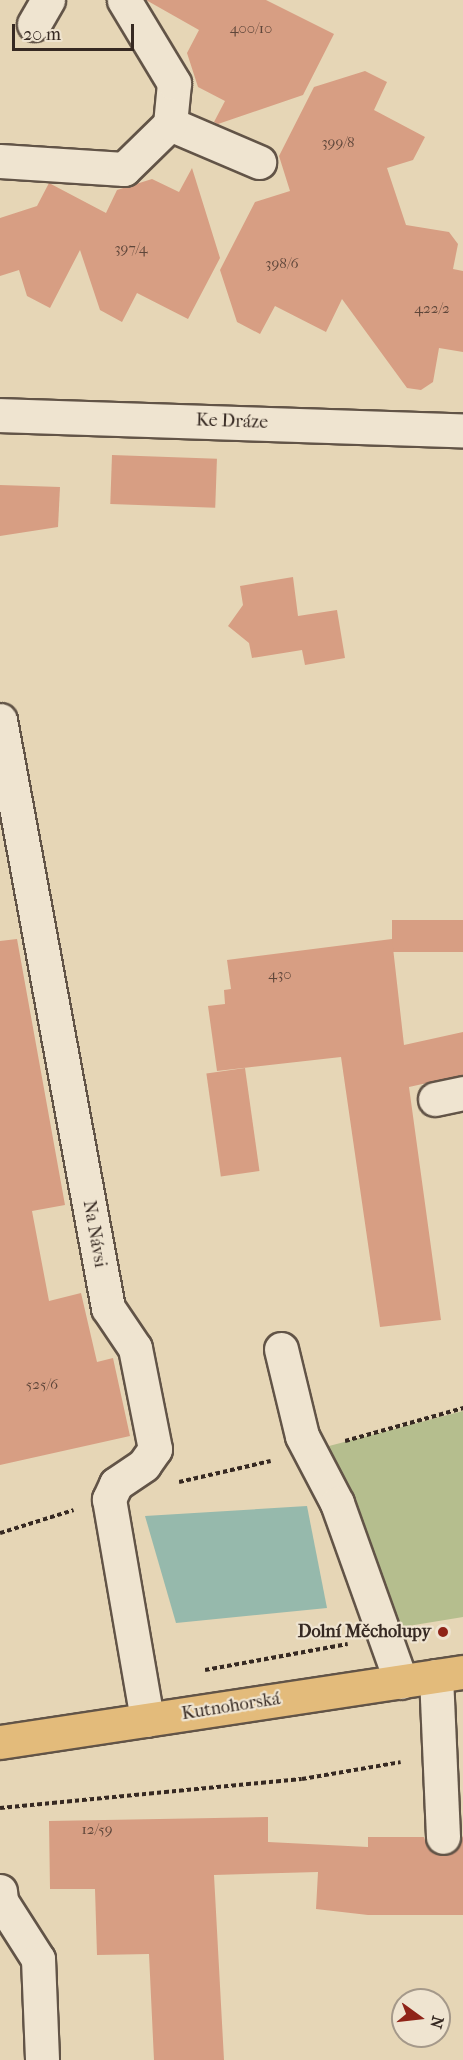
<!DOCTYPE html>
<html>
<head>
<meta charset="utf-8">
<style>
  body { margin:0 }
  #map { position:relative; width:463px; height:2060px; overflow:hidden; background:#e6d6b6; font-family:"IM FELL French Canon",serif }
  div>[style] { position:absolute }
  .green>* { inset:0; background:#b5be8e }
  .water>* { inset:0; background:#96b9ac }
  .building>* { inset:0; background:#d79e83; transform-origin:0 0 }
  .path>* { height:4px; margin-top:-2px; transform-origin:0; background:repeating-linear-gradient(90deg,#362922 0 4.5px,transparent 0 7.5px) }
  .roads { filter:drop-shadow(2px 0 #625447) drop-shadow(-2px 0 #625447) drop-shadow(0 2px #625447) drop-shadow(0 -2px #625447) }
  .minor>* { height:33px; margin:-16.5px; padding:0 16.5px; transform-origin:16.5px; border-radius:16.5px; background:#efe4d0 }
  .major>* { height:33px; margin:-16.5px; padding:0 16.5px; transform-origin:16.5px; border-radius:16.5px; background:#e3bb7b }
  .dots>* { width:16px; height:16px; translate:-50% -50%; box-sizing:border-box; border:3px solid #efe4d0; border-radius:50% }
  span { translate:-50% -50%; white-space:nowrap; text-align:center; line-height:1.15; -webkit-text-stroke:4.5px #efe4d0; paint-order:stroke }
  .number-label { font-size:15px; color:#5e463a }
  .number-label span { -webkit-text-stroke-width:0 }
  .street-label { font-size:18px; color:#362922 }
  .poi-label { font-size:18px; color:#362922; font-weight:700 }
  .right { translate:-100% -50%; text-align:right }
  .north { position:absolute; left:391px; top:1988px; width:60px; height:60px; box-sizing:border-box; background:#efe4d0; border:2px solid #a5998a; border-radius:50%; rotate:105deg; font-size:16px; font-weight:700; line-height:24px; text-align:center; color:#362922 }
  .north::after { content:''; display:block; margin:auto; width:21px; height:27px; background:#8f2418; clip-path:polygon(50% 0,100% 100%,50% 72%,0 100%) }
  .scale { position:absolute; left:12px; top:24px; width:122px; height:27px; box-sizing:border-box; border:3px solid #362922; border-top:0; padding-left:8px; font-size:18px; line-height:21px; white-space:nowrap; color:#362922; -webkit-text-stroke:4px #efe4d0; paint-order:stroke }
</style>
</head>
<body>
<div id="map">
  <div class="green">
    <div style="clip-path:polygon(463px 1411px,463px 1617px,396px 1628px,328px 1453px,329px 1446px)"></div>
  </div>
  <div class="water">
    <div style="clip-path:polygon(307px 1506px,327px 1608px,176px 1623px,145px 1516px)"></div>
  </div>
  <div class="building">
    <div style="clip-path:polygon(146px 0,266px 0,334px 34px,303px 95px,218px 124px,214px 122px,225px 101px,198px 87px,187px 53px,199px 30px)"></div>
    <div style="clip-path:polygon(365px 71px,387px 82px,374px 110px,425px 137px,413px 160px,387px 168px,406px 225px,449px 232px,458px 244px,453px 269px,463px 271px,463px 352px,439px 348px,433px 382px,421px 390px,407px 388px,342px 299px,326px 332px,275px 306px,260px 334px,237px 322px,220px 270px,255px 202px,290px 191px,279px 156px,314px 87px)"></div>
    <div style="clip-path:polygon(192px 168px,220px 258px,188px 319px,137px 293px,122px 322px,100px 310px,80px 250px,50px 308px,27px 296px,19px 270px,0 276px,0 218px,37px 206px,49px 183px,106px 213px,117px 190px,152px 179px,179px 192px)"></div>
    <div style="left:112px;top:455px;width:105px;height:49px;rotate:2deg"></div>
    <div style="clip-path:polygon(0 485px,60px 487px,58px 527px,0 536px)"></div>
    <div style="clip-path:polygon(293px 577px,298px 616px,337px 610px,345px 658px,305px 665px,302px 650px,252px 658px,249px 643px,228px 626px,243px 605px,240px 586px)"></div>
    <div style="left:463px;top:920px;width:32px;height:71px;rotate:90deg"></div>
    <div style="clip-path:polygon(17px 939px,65px 1205px,32px 1211px,49px 1301px,81px 1293px,97px 1362px,113px 1358px,130px 1436px,0 1465px,0 941px)"></div>
    <div style="clip-path:polygon(392px 939px,404px 1045px,463px 1032px,463px 1075px,409px 1087px,441px 1320px,380px 1327px,341px 1057px,217px 1071px,208px 1006px,225px 1004px,224px 990px,231px 989px,227px 960px)"></div>
    <div style="left:245px;top:1068px;width:104px;height:39px;rotate:82deg"></div>
    <div style="clip-path:polygon(268px 1817px,268px 1842px,368px 1847px,368px 1837px,424px 1837px,428px 1848px,443px 1856px,454px 1852px,463px 1836px,463px 1915px,368px 1915px,316px 1909px,318px 1872px,214px 1875px,224px 2060px,154px 2060px,149px 1954px,97px 1955px,95px 1889px,50px 1889px,49px 1821px)"></div>
  </div>
  <div class="path">
    <div style="left:345px;top:1441px;width:123px;rotate:-15.6deg"></div>
    <div style="left:179px;top:1482px;width:94px;rotate:-12.9deg"></div>
    <div style="left:0;top:1533px;width:77px;rotate:-17.3deg"></div>
    <div style="left:205px;top:1670px;width:145px;rotate:-10.3deg"></div>
    <div style="left:0;top:1808px;width:303px;rotate:-5.5deg"></div>
    <div style="left:302px;top:1779px;width:100px;rotate:-9.7deg"></div>
  </div>
  <div class="roads">
    <div class="minor">
      <div style="left:34px;top:24px;width:28px;rotate:-60deg"></div>
      <div style="left:170px;top:124px;width:97px;rotate:23.1deg"></div>
      <div style="left:0;top:161px;width:124px;rotate:3.7deg"></div>
      <div style="left:124px;top:169px;width:64px;rotate:-44.4deg"></div>
      <div style="left:170px;top:124px;width:41px;rotate:-84.4deg"></div>
      <div style="left:174px;top:83px;width:97px;rotate:-121.1deg"></div>
      <div style="left:0;top:415px;width:463px;rotate:1.9deg"></div>
      <div style="left:0;top:720px;width:598px;rotate:79.59deg"></div>
      <div style="left:108px;top:1308px;width:48px;rotate:56deg"></div>
      <div style="left:135px;top:1348px;width:103px;rotate:78.8deg"></div>
      <div style="left:155px;top:1449px;width:19px;rotate:125deg"></div>
      <div style="left:144px;top:1465px;width:34px;rotate:146deg"></div>
      <div style="left:116px;top:1484px;width:17px;rotate:115deg"></div>
      <div style="left:109px;top:1499px;width:224px;rotate:80.2deg"></div>
      <div style="left:435px;top:1099px;width:29px;rotate:-12deg"></div>
      <div style="left:281px;top:1349px;width:89px;rotate:76.4deg"></div>
      <div style="left:302px;top:1436px;width:76px;rotate:62.4deg"></div>
      <div style="left:337px;top:1503px;width:190px;rotate:70.3deg"></div>
      <div style="left:436px;top:1676px;width:161px;rotate:87.5deg"></div>
      <div style="left:0;top:1891px;width:10px;rotate:84deg"></div>
      <div style="left:1px;top:1901px;width:69px;rotate:57.5deg"></div>
      <div style="left:38px;top:1959px;width:101px;rotate:87.7deg"></div>
    </div>
    <div class="major">
      <div style="left:0;top:1742px;width:468px;rotate:-8.6deg"></div>
    </div>
  </div>
  <div class="dots">
    <div style="left:443px;top:1632px;background:#8f2418"></div>
  </div>
  <div class="number-label">
    <span style="left:251px;top:29px">400/10</span>
    <span style="left:338px;top:143px">399/8</span>
    <span style="left:131px;top:249px">397/4</span>
    <span style="left:282px;top:264px">398/6</span>
    <span style="left:432px;top:309px">422/2</span>
    <span style="left:280px;top:975px">430</span>
    <span style="left:42px;top:1385px">525/6</span>
    <span style="left:97px;top:1830px">12/59</span>
  </div>
  <div class="street-label">
    <span style="left:232px;top:422px;rotate:2deg">Ke Dráze</span>
    <span style="left:94px;top:1234px;rotate:80deg">Na Návsi</span>
    <span style="left:231px;top:1707px;rotate:-9deg">Kutnohorská</span>
  </div>
  <div class="poi-label">
    <span class="right" style="left:431px;top:1632px">Dolní Měcholupy</span>
  </div>
  <div class="north">N</div>
  <div class="scale">20 m</div>
</div>
</body>
</html>
